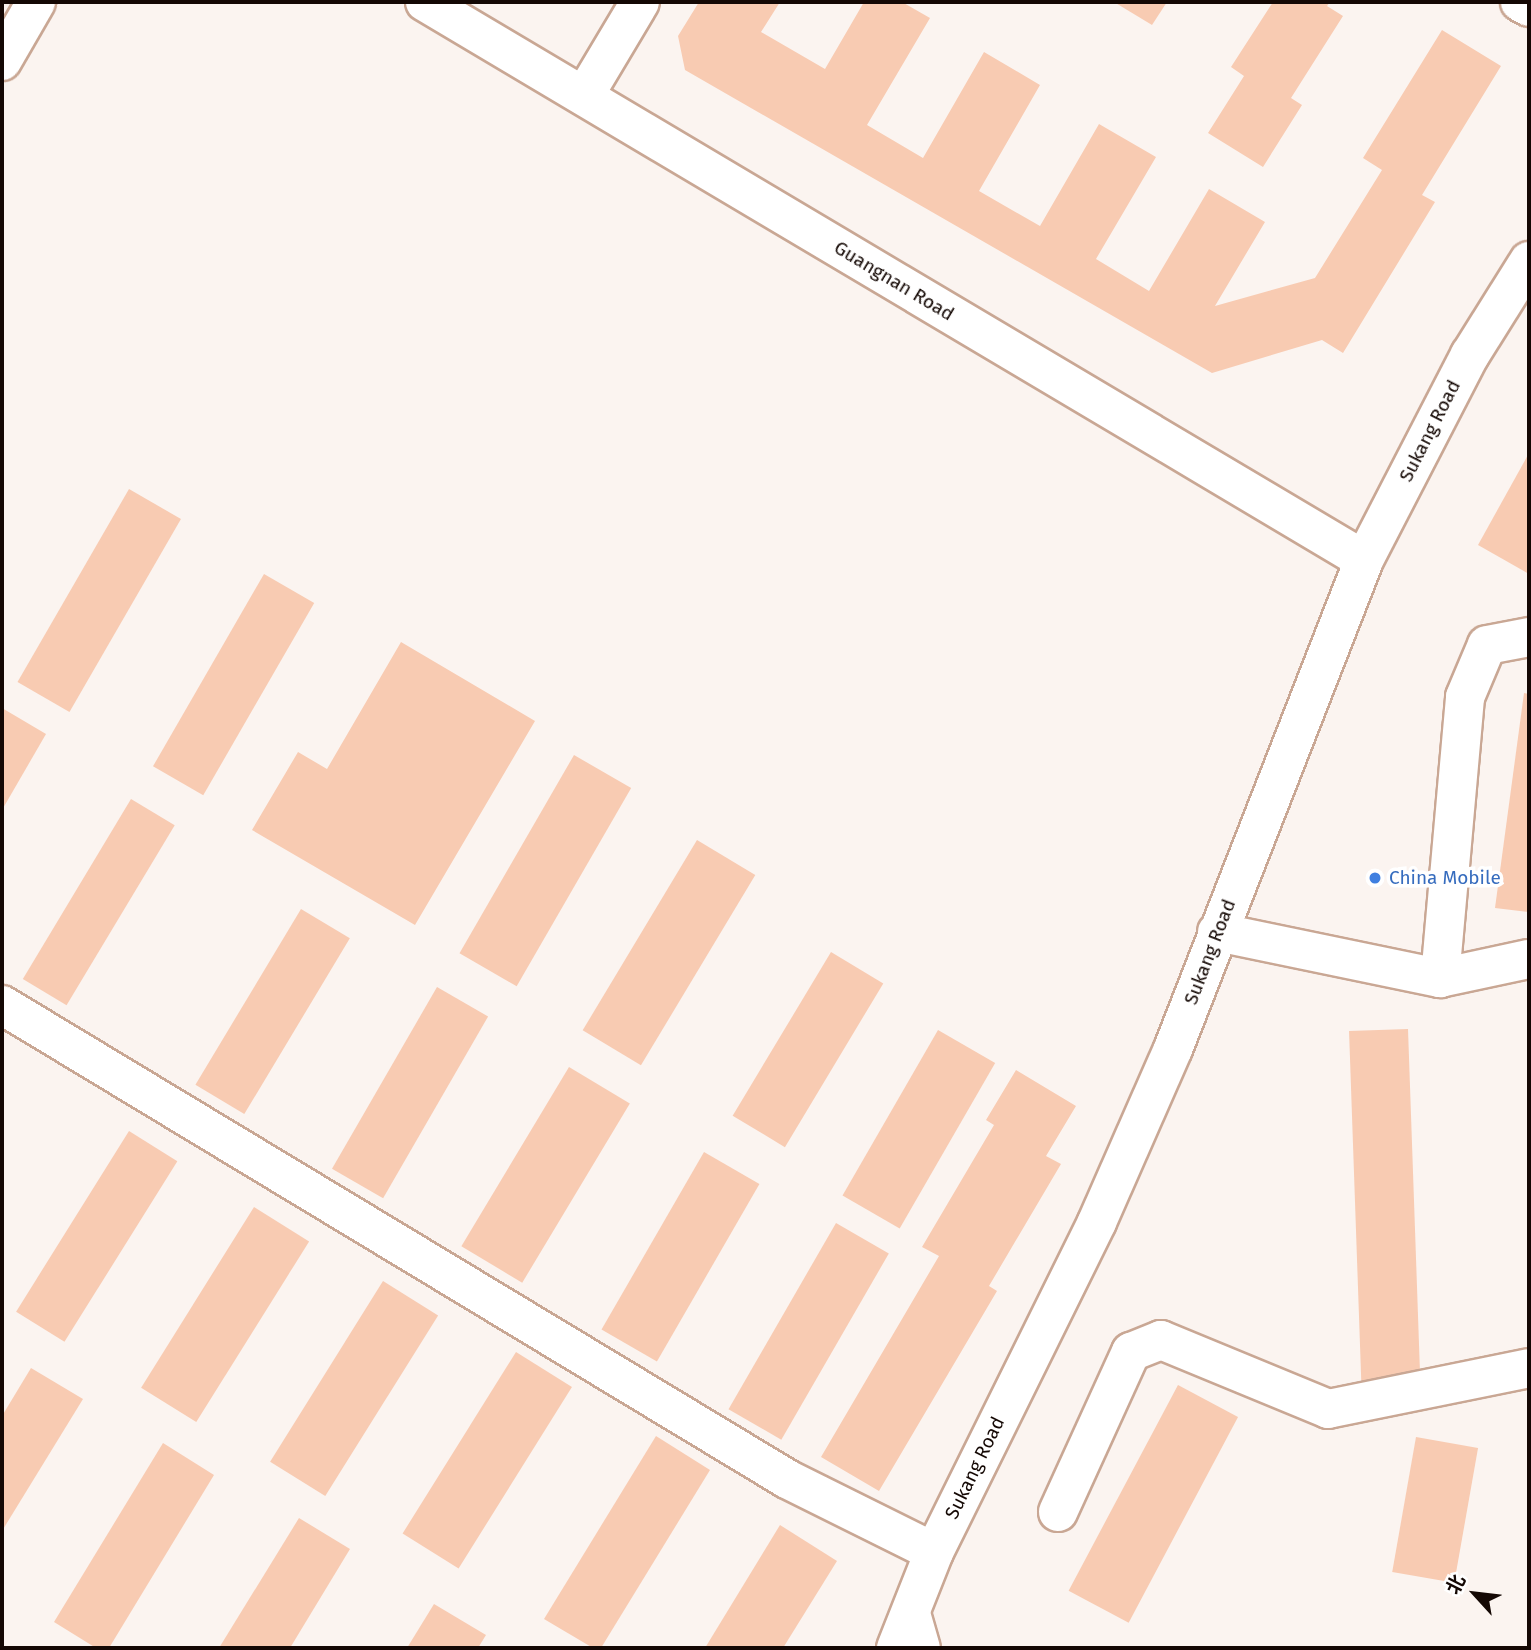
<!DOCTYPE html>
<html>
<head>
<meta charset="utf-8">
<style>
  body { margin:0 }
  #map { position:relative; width:1531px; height:1650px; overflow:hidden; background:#fbf4f0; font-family:"Fira Sans","Noto Sans SC",sans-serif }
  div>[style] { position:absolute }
  .building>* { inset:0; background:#f8cbb2; transform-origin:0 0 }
  .roads { filter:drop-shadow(2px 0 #c9a794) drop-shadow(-2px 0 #c9a794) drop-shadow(0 2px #c9a794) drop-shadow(0 -2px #c9a794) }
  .minor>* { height:38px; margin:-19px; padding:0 19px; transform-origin:19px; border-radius:19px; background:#fff }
  .major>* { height:38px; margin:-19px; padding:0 19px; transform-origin:19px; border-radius:19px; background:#fff }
  .dots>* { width:19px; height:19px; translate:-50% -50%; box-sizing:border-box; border:4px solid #fff; border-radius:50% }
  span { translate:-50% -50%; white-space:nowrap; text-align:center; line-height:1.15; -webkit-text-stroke:7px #fff; paint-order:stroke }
  .street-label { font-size:19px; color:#140804 }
  .shop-label { font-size:19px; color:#366cbe }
  .left { translate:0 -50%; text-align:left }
  .frame { position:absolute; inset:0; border:4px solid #140804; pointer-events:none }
  .north { position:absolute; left:1440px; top:1559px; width:70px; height:70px; -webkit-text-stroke:5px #fff; paint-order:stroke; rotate:297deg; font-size:19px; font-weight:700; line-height:28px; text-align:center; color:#140804 }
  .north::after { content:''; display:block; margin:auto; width:24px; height:32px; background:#140804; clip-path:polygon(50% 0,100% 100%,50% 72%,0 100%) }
</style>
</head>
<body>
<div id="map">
  <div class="building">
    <div style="clip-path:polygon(699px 2px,780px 2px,761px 32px,825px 69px,864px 2px,902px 2px,930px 18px,867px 125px,923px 158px,984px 52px,1040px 85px,979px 191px,1040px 226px,1099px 124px,1156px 157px,1096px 259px,1149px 291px,1209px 189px,1265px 222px,1215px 306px,1315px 278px,1382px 170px,1363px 158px,1442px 30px,1501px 66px,1422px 195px,1435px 202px,1343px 353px,1322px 340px,1212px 373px,685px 70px,678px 36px)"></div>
    <div style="clip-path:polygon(1114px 2px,1167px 2px,1152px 25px)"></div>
    <div style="clip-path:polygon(1273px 2px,1330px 2px,1327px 6px,1343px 16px,1291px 98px,1302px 105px,1263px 167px,1208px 133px,1244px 76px,1231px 67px)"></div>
    <div style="clip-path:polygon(1529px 453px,1529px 574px,1478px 545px)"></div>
    <div style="left:129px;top:489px;width:60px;height:223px;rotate:30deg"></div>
    <div style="left:264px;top:574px;width:58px;height:222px;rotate:30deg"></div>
    <div style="clip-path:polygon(401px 642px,535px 721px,415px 925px,252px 830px,298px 752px,327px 769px)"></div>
    <div style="clip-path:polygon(1524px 693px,1529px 694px,1529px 912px,1495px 908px)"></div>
    <div style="clip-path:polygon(2px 708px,46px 734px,2px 810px)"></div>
    <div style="left:574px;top:755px;width:66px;height:229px;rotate:30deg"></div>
    <div style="left:131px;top:799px;width:51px;height:210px;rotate:31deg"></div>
    <div style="left:697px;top:840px;width:68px;height:222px;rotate:31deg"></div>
    <div style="left:301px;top:909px;width:57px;height:205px;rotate:31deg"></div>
    <div style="left:831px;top:952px;width:61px;height:191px;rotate:31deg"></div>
    <div style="left:437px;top:987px;width:59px;height:210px;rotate:30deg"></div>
    <div style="left:1408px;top:1029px;width:353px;height:59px;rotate:88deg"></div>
    <div style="left:938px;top:1030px;width:66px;height:191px;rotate:30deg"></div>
    <div style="left:569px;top:1067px;width:71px;height:209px;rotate:31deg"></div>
    <div style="clip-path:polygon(1016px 1070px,1076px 1106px,1046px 1156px,1061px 1164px,989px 1286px,997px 1291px,879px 1491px,821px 1457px,939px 1256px,922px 1247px,994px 1125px,986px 1120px)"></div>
    <div style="left:129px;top:1131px;width:57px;height:213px;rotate:32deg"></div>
    <div style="left:704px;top:1152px;width:64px;height:205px;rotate:30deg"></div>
    <div style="left:254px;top:1207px;width:65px;height:213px;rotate:32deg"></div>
    <div style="left:836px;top:1223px;width:61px;height:215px;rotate:30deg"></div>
    <div style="left:383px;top:1281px;width:65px;height:213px;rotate:32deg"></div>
    <div style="left:516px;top:1352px;width:66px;height:214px;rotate:32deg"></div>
    <div style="clip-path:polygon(31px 1368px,83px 1399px,2px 1531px,2px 1416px)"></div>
    <div style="left:1178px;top:1385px;width:68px;height:233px;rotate:28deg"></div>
    <div style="clip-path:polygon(656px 1436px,710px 1470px,601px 1648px,593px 1648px,544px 1619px)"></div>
    <div style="left:1416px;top:1437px;width:63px;height:137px;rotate:10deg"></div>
    <div style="clip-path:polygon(163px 1443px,214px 1475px,109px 1648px,96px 1648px,54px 1622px)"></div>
    <div style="clip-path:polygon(299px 1518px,350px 1549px,290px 1648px,219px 1648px)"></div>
    <div style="clip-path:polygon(780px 1525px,837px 1561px,783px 1648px,705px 1648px)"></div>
    <div style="clip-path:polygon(434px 1604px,486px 1635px,478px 1648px,407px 1648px)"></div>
  </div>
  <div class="roads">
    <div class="minor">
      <div style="left:425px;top:2px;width:1092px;rotate:30.72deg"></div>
      <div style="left:1520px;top:2px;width:10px;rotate:29deg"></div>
      <div style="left:2px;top:61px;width:68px;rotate:-60deg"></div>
      <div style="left:584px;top:96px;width:109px;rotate:-59.2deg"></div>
      <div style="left:1217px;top:932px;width:228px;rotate:11.7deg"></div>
      <div style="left:1440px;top:978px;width:91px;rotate:-12.1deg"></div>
      <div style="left:1440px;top:978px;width:282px;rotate:-84.9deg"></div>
      <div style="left:1465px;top:697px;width:56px;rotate:-67.1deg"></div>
      <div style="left:1487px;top:645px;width:43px;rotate:-10.8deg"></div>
      <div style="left:2px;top:1005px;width:917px;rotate:31.12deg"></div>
      <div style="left:787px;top:1479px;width:164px;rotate:26.4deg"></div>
      <div style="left:1058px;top:1512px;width:176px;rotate:-65.5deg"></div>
      <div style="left:1131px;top:1352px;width:32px;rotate:-22deg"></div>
      <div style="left:1161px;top:1340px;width:181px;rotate:22.4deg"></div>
      <div style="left:1328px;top:1409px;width:205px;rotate:-11.5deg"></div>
      <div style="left:896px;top:1648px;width:103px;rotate:-68.4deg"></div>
      <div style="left:934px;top:1552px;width:368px;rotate:-63.7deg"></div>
      <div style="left:1097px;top:1222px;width:189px;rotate:-66.3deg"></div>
      <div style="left:1173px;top:1049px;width:525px;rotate:-68.66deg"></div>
      <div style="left:1364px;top:560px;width:231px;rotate:-62.7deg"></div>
      <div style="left:1470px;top:355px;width:111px;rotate:-57.9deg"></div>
    </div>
    <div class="major">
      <div style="left:912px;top:1617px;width:32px;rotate:74deg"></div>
    </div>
  </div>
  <div class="dots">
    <div style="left:1375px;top:878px;background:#3f7fe0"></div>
  </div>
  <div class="street-label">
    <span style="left:894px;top:281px;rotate:31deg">Guangnan Road</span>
    <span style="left:1430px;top:431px;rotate:-63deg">Sukang Road</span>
    <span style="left:1210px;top:952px;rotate:-69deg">Sukang Road</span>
    <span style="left:975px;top:1468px;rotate:-64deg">Sukang Road</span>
  </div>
  <div class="shop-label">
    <span class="left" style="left:1389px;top:878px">China Mobile</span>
  </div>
  <div class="frame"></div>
  <div class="north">北</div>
</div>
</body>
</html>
